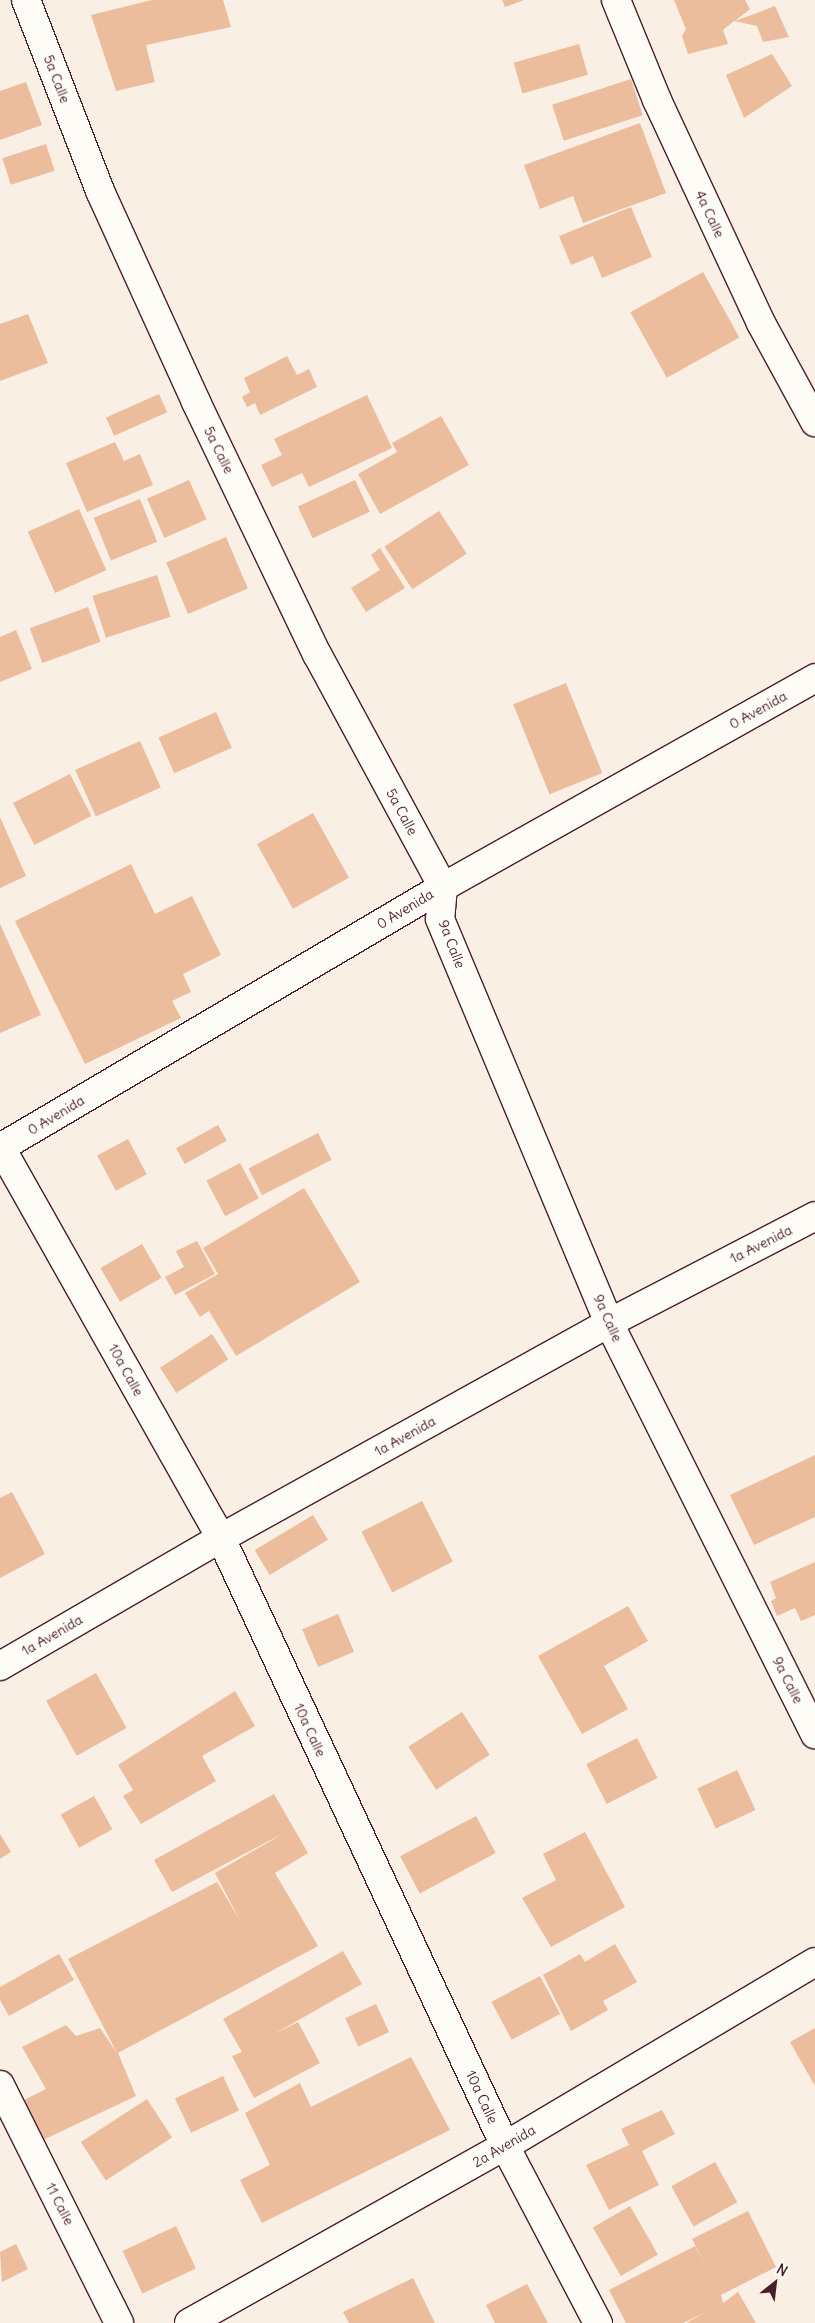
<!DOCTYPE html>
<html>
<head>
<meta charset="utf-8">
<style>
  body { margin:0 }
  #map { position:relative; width:815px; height:2323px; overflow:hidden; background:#faefe5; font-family:Delius,sans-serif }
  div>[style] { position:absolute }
  .building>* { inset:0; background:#ecbd9c; transform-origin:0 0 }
  .roads { filter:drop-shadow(1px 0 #4a1f2b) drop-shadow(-1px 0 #4a1f2b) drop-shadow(0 1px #4a1f2b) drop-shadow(0 -1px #4a1f2b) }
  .minor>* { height:28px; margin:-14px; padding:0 14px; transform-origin:14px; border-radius:14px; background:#fdfcf7 }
  .tertiary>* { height:28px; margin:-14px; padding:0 14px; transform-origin:14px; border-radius:14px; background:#fdfcf7 }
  span { translate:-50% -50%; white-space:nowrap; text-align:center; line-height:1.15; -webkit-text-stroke:4px #fdfcf7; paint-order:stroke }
  .street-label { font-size:14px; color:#4a1f2b }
  .north { position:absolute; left:750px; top:2258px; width:50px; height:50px; -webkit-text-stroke:4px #fdfcf7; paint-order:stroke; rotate:29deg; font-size:14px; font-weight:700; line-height:20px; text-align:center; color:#4a1f2b }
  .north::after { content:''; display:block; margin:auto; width:18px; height:22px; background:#4a1f2b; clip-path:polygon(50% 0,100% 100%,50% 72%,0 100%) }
</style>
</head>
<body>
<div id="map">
  <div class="building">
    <div style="clip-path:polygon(152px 0,223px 0,231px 27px,146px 45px,155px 82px,116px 91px,91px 15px)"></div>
    <div style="clip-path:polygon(502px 0,524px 0,505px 7px)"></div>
    <div style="clip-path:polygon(674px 0,745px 0,750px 9px,735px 21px,775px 6px,789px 37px,763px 42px,757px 26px,734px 21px,723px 30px,728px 44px,688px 54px,682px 36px,686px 29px)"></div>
    <div style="left:579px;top:44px;width:32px;height:68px;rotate:74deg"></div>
    <div style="clip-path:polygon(772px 54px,792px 86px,744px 118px,726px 75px)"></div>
    <div style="left:631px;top:79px;width:38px;height:83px;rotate:72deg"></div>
    <div style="clip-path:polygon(26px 82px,42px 125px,0 140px,0 91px)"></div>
    <div style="clip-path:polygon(640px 123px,666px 193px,583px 223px,573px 196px,540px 209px,524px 165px)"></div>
    <div style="left:46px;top:144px;width:28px;height:46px;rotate:72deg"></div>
    <div style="clip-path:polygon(631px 207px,652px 257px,602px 278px,593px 256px,571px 265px,559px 236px)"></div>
    <div style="left:703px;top:272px;width:75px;height:83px;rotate:61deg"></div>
    <div style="clip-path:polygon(28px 314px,48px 363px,0 381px,0 324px)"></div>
    <div style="clip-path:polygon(287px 356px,297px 375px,309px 369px,317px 387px,260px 415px,255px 403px,247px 407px,242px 397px,250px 392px,244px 378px)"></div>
    <div style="left:159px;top:394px;width:20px;height:58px;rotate:66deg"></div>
    <div style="clip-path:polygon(367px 395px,392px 448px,309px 487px,302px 473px,272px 487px,261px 465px,282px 455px,274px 439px)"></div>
    <div style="clip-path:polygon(441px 416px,469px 465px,380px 514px,358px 474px,397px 452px,392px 443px)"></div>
    <div style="clip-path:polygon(115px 442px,124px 461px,140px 454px,153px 485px,87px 512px,66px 463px)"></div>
    <div style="left:189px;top:480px;width:43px;height:46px;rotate:66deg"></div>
    <div style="left:355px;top:480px;width:35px;height:63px;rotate:65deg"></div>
    <div style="left:140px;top:499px;width:46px;height:50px;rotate:68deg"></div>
    <div style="left:79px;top:509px;width:67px;height:56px;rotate:66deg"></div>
    <div style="left:439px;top:511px;width:51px;height:65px;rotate:57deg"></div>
    <div style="left:226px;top:537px;width:56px;height:65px;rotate:67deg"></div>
    <div style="clip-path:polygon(380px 548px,405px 588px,366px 612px,351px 588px,380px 570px,371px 555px)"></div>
    <div style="left:157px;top:575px;width:44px;height:68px;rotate:72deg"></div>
    <div style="left:88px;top:607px;width:37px;height:62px;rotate:70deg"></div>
    <div style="clip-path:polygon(16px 630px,32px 669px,0 682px,0 637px)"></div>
    <div style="left:566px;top:683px;width:97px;height:57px;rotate:68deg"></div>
    <div style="left:216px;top:712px;width:39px;height:63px;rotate:66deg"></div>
    <div style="left:140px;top:741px;width:51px;height:71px;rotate:66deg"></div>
    <div style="left:70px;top:774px;width:47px;height:64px;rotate:63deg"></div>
    <div style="left:313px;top:813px;width:74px;height:64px;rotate:61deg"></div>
    <div style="clip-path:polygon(0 817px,26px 876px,0 888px)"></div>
    <div style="clip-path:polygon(131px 864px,155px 914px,192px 896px,221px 955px,183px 974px,191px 992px,172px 1001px,181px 1018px,85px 1064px,15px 921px)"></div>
    <div style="clip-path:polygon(0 924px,41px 1015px,0 1033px)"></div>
    <div style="left:218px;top:1125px;width:18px;height:48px;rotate:61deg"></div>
    <div style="left:318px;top:1133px;width:30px;height:78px;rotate:63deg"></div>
    <div style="left:128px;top:1139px;width:40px;height:35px;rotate:62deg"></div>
    <div style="left:240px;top:1163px;width:40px;height:38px;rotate:62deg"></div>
    <div style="clip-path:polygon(304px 1188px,360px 1282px,236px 1356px,209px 1311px,200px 1317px,185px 1293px,218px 1274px,203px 1248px)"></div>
    <div style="clip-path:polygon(197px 1241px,215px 1274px,175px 1295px,165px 1277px,184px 1267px,176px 1251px)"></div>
    <div style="left:142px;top:1244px;width:39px;height:48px;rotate:60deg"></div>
    <div style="left:212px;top:1334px;width:30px;height:62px;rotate:57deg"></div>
    <div style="clip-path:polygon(815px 1455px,815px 1517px,754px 1545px,730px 1495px)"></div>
    <div style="clip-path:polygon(12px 1492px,45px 1554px,0 1578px,0 1498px)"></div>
    <div style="left:422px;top:1501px;width:68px;height:68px;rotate:63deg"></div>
    <div style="left:313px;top:1515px;width:29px;height:68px;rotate:59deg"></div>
    <div style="clip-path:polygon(815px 1562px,815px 1615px,801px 1621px,795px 1608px,777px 1616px,771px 1601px,776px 1598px,770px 1582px)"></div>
    <div style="clip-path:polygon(628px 1606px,648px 1641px,604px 1666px,628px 1709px,582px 1734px,538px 1656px)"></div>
    <div style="left:338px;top:1614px;width:41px;height:39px;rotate:67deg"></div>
    <div style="left:96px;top:1673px;width:63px;height:57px;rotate:61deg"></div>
    <div style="clip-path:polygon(235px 1691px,255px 1726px,202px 1756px,216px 1781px,141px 1824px,123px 1796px,133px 1790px,118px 1765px)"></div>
    <div style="left:462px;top:1712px;width:51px;height:64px;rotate:57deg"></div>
    <div style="left:637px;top:1738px;width:45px;height:57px;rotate:63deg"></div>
    <div style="left:737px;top:1770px;width:44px;height:44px;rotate:65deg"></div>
    <div style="clip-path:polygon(274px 1794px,308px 1853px,275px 1873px,318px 1946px,118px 2053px,136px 2096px,43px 2140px,24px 2100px,46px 2089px,22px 2047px,66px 2025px,76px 2036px,100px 2028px,117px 2053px,68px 1959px,217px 1882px,241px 1922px,215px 1873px,286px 1832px,172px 1892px,154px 1860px)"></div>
    <div style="left:94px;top:1796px;width:38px;height:38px;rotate:61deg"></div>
    <div style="left:476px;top:1816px;width:42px;height:86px;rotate:62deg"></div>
    <div style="clip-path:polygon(585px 1832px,625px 1907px,551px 1947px,522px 1898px,556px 1880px,543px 1854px)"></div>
    <div style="clip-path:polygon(0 1834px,11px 1852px,0 1859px)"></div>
    <div style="clip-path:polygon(615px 1944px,637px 1982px,603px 2001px,608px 2010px,571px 2031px,543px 1975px,580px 1954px,585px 1962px)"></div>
    <div style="clip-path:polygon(343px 1951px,362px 1984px,274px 2034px,298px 2022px,320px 2063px,254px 2098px,232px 2056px,242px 2052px,223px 2019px)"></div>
    <div style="clip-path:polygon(59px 1954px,74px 1980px,9px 2016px,0 2000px,0 1987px)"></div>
    <div style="left:540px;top:1976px;width:43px;height:55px;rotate:62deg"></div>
    <div style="left:376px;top:2004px;width:31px;height:34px;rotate:65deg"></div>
    <div style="clip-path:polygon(815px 2028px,815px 2086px,790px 2042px)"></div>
    <div style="clip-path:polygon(411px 2057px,450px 2130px,262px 2223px,240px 2180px,270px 2165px,245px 2113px,300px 2083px,311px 2107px)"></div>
    <div style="left:223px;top:2076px;width:38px;height:53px;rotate:65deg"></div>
    <div style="left:147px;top:2099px;width:46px;height:79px;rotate:57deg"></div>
    <div style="clip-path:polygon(662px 2110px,675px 2134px,642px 2151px,659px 2185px,609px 2210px,586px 2165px,629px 2145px,621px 2129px)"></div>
    <div style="left:715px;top:2162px;width:46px;height:50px;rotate:61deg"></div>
    <div style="left:630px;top:2206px;width:56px;height:43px;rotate:60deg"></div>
    <div style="clip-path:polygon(748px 2211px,776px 2267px,721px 2295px,723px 2303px,738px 2292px,756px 2323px,686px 2323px,706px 2312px,683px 2323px,626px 2323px,609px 2290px,695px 2246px,707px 2268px,692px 2239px)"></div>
    <div style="left:176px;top:2226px;width:47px;height:59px;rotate:65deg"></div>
    <div style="clip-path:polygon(16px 2244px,28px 2269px,2px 2282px,0 2252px)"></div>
    <div style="clip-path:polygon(413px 2278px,435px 2323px,349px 2323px,343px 2312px)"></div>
    <div style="clip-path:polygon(527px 2284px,548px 2323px,495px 2323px,486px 2305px)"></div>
  </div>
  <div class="roads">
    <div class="minor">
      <div style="left:26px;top:0;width:205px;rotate:68.8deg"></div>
      <div style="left:100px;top:191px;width:232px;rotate:65.5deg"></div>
      <div style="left:196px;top:402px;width:280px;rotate:64.4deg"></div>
      <div style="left:317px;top:654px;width:265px;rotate:61.6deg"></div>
      <div style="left:443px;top:887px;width:32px;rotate:95deg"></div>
      <div style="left:440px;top:919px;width:438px;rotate:67.3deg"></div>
      <div style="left:609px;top:1323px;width:460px;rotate:63.4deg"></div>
      <div style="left:616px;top:0;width:108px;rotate:67.7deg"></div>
      <div style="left:657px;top:100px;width:246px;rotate:65deg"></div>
      <div style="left:761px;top:323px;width:113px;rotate:61.4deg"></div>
      <div style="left:0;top:1146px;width:450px;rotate:60.6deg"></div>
      <div style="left:221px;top:1538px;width:671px;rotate:64.96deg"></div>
      <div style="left:505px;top:2146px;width:200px;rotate:62.3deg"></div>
      <div style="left:0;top:1666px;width:255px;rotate:-30.1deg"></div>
      <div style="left:221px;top:1538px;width:444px;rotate:-29deg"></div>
      <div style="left:609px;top:1323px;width:232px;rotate:-27.4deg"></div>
      <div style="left:0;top:2085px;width:266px;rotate:63.4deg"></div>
      <div style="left:189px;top:2323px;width:362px;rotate:-29.3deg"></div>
      <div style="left:505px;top:2146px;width:360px;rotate:-30.7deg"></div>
    </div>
    <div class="tertiary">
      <div style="left:0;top:1148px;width:514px;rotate:-30.51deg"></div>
      <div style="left:443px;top:887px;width:427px;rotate:-29.3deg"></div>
    </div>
  </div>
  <div class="street-label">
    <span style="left:57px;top:79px;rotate:69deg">5a Calle</span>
    <span style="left:710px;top:214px;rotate:65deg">4a Calle</span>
    <span style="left:219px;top:450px;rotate:64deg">5a Calle</span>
    <span style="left:758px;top:710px;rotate:-29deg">0 Avenida</span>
    <span style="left:402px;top:812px;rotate:62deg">5a Calle</span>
    <span style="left:405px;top:909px;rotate:-31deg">0 Avenida</span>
    <span style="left:452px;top:944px;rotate:69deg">9a Calle</span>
    <span style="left:56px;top:1115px;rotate:-31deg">0 Avenida</span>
    <span style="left:761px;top:1244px;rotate:-27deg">1a Avenida</span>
    <span style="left:608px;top:1318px;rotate:66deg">9a Calle</span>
    <span style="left:126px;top:1370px;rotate:61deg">10a Calle</span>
    <span style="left:405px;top:1436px;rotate:-29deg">1a Avenida</span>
    <span style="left:52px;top:1635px;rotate:-30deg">1a Avenida</span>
    <span style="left:788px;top:1680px;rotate:63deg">9a Calle</span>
    <span style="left:310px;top:1730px;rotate:65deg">10a Calle</span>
    <span style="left:482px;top:2097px;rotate:65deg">10a Calle</span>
    <span style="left:504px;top:2146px;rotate:-30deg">2a Avenida</span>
    <span style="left:60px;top:2204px;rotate:63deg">11 Calle</span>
  </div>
  <div class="north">N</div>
</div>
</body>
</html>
